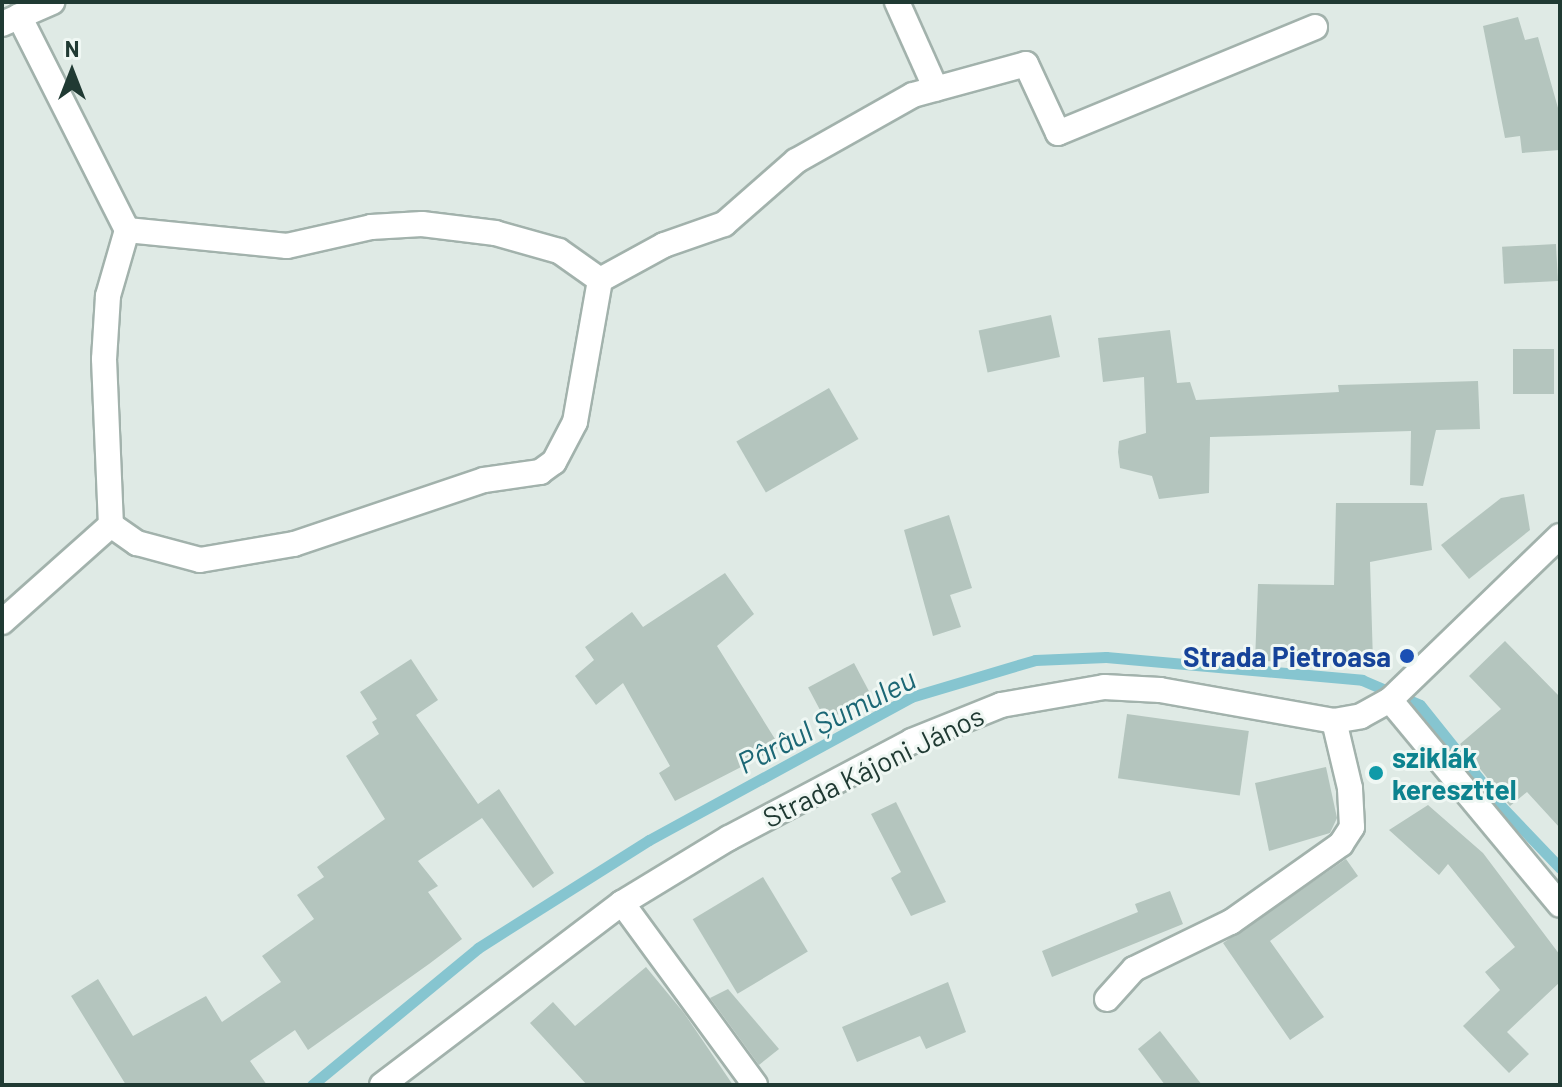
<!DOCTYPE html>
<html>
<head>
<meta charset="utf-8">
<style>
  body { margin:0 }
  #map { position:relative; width:1562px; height:1087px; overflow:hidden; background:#dfeae5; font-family:Barlow,sans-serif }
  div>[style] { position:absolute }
  .stream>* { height:11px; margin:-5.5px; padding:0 5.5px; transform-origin:5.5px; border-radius:5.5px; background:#86c5d0 }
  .building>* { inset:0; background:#b4c5be; transform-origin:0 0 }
  .roads { filter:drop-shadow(2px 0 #a2b2ac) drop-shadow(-2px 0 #a2b2ac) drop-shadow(0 2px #a2b2ac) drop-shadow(0 -2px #a2b2ac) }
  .street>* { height:24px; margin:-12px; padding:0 12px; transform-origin:12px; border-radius:12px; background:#fff }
  .secondary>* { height:24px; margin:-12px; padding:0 12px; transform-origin:12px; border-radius:12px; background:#fff }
  .dots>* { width:22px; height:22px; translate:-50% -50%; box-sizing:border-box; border:4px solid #eff7f3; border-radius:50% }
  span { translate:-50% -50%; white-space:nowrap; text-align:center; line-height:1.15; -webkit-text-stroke:6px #eff7f3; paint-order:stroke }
  .transit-label { font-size:28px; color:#164399; font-weight:700 }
  .right { translate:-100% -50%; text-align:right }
  .culture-label { font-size:28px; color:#0d838f; font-weight:700 }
  .left { translate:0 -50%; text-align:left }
  .street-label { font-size:28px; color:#203a33 }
  .water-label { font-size:30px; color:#1b6775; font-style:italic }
  .frame { position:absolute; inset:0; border:4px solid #203a33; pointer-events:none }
  .north { position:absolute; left:32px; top:32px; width:80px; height:80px; -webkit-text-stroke:6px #eff7f3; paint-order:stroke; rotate:0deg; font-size:22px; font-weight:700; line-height:32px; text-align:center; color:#203a33 }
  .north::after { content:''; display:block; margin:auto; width:28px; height:36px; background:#203a33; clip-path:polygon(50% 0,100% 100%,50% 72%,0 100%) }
</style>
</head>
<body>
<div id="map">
  <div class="stream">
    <div style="left:312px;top:1085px;width:215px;rotate:-39.5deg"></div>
    <div style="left:478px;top:948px;width:202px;rotate:-32.3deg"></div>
    <div style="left:649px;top:840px;width:298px;rotate:-28.6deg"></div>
    <div style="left:911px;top:697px;width:129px;rotate:-16.6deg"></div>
    <div style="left:1035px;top:660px;width:71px;rotate:-2.4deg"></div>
    <div style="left:1106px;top:657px;width:257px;rotate:5.1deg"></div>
    <div style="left:1362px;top:680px;width:63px;rotate:23.3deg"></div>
    <div style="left:1420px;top:705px;width:128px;rotate:51.3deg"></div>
    <div style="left:1500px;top:805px;width:87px;rotate:46.4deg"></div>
  </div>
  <div class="building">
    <div style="clip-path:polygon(1518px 17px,1525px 40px,1538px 37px,1560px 115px,1560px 150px,1522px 153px,1520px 136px,1505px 138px,1483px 26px)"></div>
    <div style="left:1556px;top:244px;width:37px;height:54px;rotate:87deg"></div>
    <div style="left:1051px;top:315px;width:43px;height:74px;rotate:78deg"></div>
    <div style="clip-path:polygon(1170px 330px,1177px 383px,1190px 382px,1196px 400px,1339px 392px,1338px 385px,1478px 381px,1480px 429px,1436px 430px,1423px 486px,1410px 485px,1411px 431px,1210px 437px,1209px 493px,1159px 499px,1152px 476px,1120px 468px,1118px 452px,1119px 441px,1146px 433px,1144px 377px,1103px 382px,1098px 338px)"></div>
    <div style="left:1554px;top:349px;width:45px;height:41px;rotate:90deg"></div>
    <div style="left:829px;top:388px;width:59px;height:107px;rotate:60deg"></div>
    <div style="clip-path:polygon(1524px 494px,1530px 530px,1469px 579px,1441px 545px,1501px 498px)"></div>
    <div style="clip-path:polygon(1336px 503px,1427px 503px,1432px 550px,1370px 562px,1373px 662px,1255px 661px,1258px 584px,1334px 585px)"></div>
    <div style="clip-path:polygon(949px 515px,972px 588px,950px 595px,961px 627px,933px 636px,904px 530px)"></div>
    <div style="clip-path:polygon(725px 573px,754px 614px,717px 646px,780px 747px,675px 801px,659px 773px,670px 766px,623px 683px,596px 705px,575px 676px,594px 660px,585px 647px,632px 612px,643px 627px)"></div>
    <div style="clip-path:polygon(1505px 641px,1560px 697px,1560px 828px,1527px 792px,1510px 806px,1460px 744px,1501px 709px,1469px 676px)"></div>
    <div style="clip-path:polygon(411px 659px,438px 700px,416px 715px,478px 804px,499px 789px,554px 873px,533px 888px,482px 818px,418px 861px,438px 886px,428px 892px,462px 939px,429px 964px,308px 1050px,295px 1030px,250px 1061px,267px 1085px,126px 1085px,71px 996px,98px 979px,133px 1036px,206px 996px,222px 1022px,281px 982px,262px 956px,314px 919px,297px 895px,324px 877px,317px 867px,385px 819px,346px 756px,379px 734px,372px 722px,377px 719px,360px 692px)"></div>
    <div style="left:854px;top:663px;width:38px;height:52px;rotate:62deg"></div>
    <div style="left:1127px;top:714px;width:123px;height:65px;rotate:8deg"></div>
    <div style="clip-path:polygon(1326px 767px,1337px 818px,1330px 833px,1269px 851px,1255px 783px)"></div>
    <div style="clip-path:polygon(896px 802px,946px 902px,911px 916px,891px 878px,901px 872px,871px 814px)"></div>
    <div style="clip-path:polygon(1428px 805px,1483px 853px,1560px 955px,1560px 982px,1507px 1032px,1529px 1054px,1509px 1073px,1463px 1026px,1500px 990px,1485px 972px,1515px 947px,1448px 864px,1439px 875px,1389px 830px)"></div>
    <div style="clip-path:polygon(1346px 859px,1358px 876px,1270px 941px,1324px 1017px,1290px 1040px,1223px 943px)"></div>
    <div style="left:763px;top:877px;width:87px;height:82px;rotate:59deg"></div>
    <div style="clip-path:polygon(1170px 891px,1183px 924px,1052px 977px,1042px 951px,1138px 912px,1135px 904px)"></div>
    <div style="clip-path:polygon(646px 967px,684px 1013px,733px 1085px,587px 1085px,530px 1023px,553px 1002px,575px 1026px)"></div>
    <div style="clip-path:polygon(948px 982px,966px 1032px,926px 1049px,920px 1036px,857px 1062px,842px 1027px)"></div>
    <div style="clip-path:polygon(728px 989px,779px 1049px,759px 1065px,710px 998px)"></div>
    <div style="clip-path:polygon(1160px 1031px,1202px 1085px,1165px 1085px,1138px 1049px)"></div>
  </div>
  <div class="roads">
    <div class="street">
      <div style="left:897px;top:2px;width:95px;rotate:65.9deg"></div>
      <div style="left:19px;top:16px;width:240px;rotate:63.2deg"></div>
      <div style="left:127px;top:230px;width:69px;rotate:106.1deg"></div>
      <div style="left:108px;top:296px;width:63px;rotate:93.6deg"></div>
      <div style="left:104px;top:359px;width:166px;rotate:87.6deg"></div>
      <div style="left:111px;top:525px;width:32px;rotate:35deg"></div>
      <div style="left:137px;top:543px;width:65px;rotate:15.1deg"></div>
      <div style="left:200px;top:560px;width:95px;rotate:-9.7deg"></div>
      <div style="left:294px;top:544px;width:200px;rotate:-18.6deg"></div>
      <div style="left:484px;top:480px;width:57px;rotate:-8.1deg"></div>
      <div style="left:540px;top:472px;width:17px;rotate:-36deg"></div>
      <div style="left:554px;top:462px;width:45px;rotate:-62.3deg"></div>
      <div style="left:575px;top:422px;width:144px;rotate:-80deg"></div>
      <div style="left:600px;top:280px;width:73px;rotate:-28.7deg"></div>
      <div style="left:664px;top:245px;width:64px;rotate:-19.3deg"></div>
      <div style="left:724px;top:224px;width:96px;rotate:-41.2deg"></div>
      <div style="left:796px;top:161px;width:134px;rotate:-29.4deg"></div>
      <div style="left:913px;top:95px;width:117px;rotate:-15.3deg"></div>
      <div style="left:1026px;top:64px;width:76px;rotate:65.1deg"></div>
      <div style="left:1058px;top:133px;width:278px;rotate:-22.4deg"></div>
      <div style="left:2px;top:24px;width:55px;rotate:-23.7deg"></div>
      <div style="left:127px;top:230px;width:161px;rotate:5.7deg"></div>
      <div style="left:287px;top:246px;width:86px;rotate:-12.7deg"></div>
      <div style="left:371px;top:227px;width:51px;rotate:-3.4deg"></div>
      <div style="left:422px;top:224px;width:74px;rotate:7deg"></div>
      <div style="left:495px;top:233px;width:66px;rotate:15.7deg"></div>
      <div style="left:559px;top:251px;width:50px;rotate:35.3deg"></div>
      <div style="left:2px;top:622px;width:146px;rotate:-41.7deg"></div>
      <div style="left:1390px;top:700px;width:266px;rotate:50.3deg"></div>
      <div style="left:622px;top:903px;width:225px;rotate:53.8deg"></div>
      <div style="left:1107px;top:999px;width:40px;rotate:-48deg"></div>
      <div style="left:1134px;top:969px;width:108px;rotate:-25.9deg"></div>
      <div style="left:1231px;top:922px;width:135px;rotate:-35.3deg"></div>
      <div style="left:1341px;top:844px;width:20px;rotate:-57deg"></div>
      <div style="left:1352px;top:827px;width:39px;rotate:-93deg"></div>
      <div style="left:1350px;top:788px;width:69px;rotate:-103.4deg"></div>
    </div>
    <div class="secondary">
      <div style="left:382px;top:1085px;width:301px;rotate:-37.2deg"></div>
      <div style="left:622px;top:903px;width:125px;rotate:-31.3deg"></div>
      <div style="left:729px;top:838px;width:207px;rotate:-27.9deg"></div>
      <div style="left:912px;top:741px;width:96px;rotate:-22deg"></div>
      <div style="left:1001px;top:705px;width:105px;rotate:-9.9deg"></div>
      <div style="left:1104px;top:687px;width:56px;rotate:3.1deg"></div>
      <div style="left:1160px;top:690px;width:177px;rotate:10.1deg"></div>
      <div style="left:1334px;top:721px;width:27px;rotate:-10deg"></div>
      <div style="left:1361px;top:716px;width:33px;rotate:-29deg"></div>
      <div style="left:1390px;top:700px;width:236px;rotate:-44deg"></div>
    </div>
  </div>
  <div class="dots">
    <div style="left:1407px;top:656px;background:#1a4fb4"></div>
    <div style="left:1376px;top:773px;background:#0f9aa8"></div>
  </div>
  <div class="transit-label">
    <span class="right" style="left:1391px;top:656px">Strada Pietroasa</span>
  </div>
  <div class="culture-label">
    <span class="left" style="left:1392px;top:773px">sziklák<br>kereszttel</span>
  </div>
  <div class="street-label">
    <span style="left:873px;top:766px;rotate:-26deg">Strada Kájoni János</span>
  </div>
  <div class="water-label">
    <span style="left:826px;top:720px;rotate:-27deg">Pârâul Șumuleu</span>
  </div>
  <div class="frame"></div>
  <div class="north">N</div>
</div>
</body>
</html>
